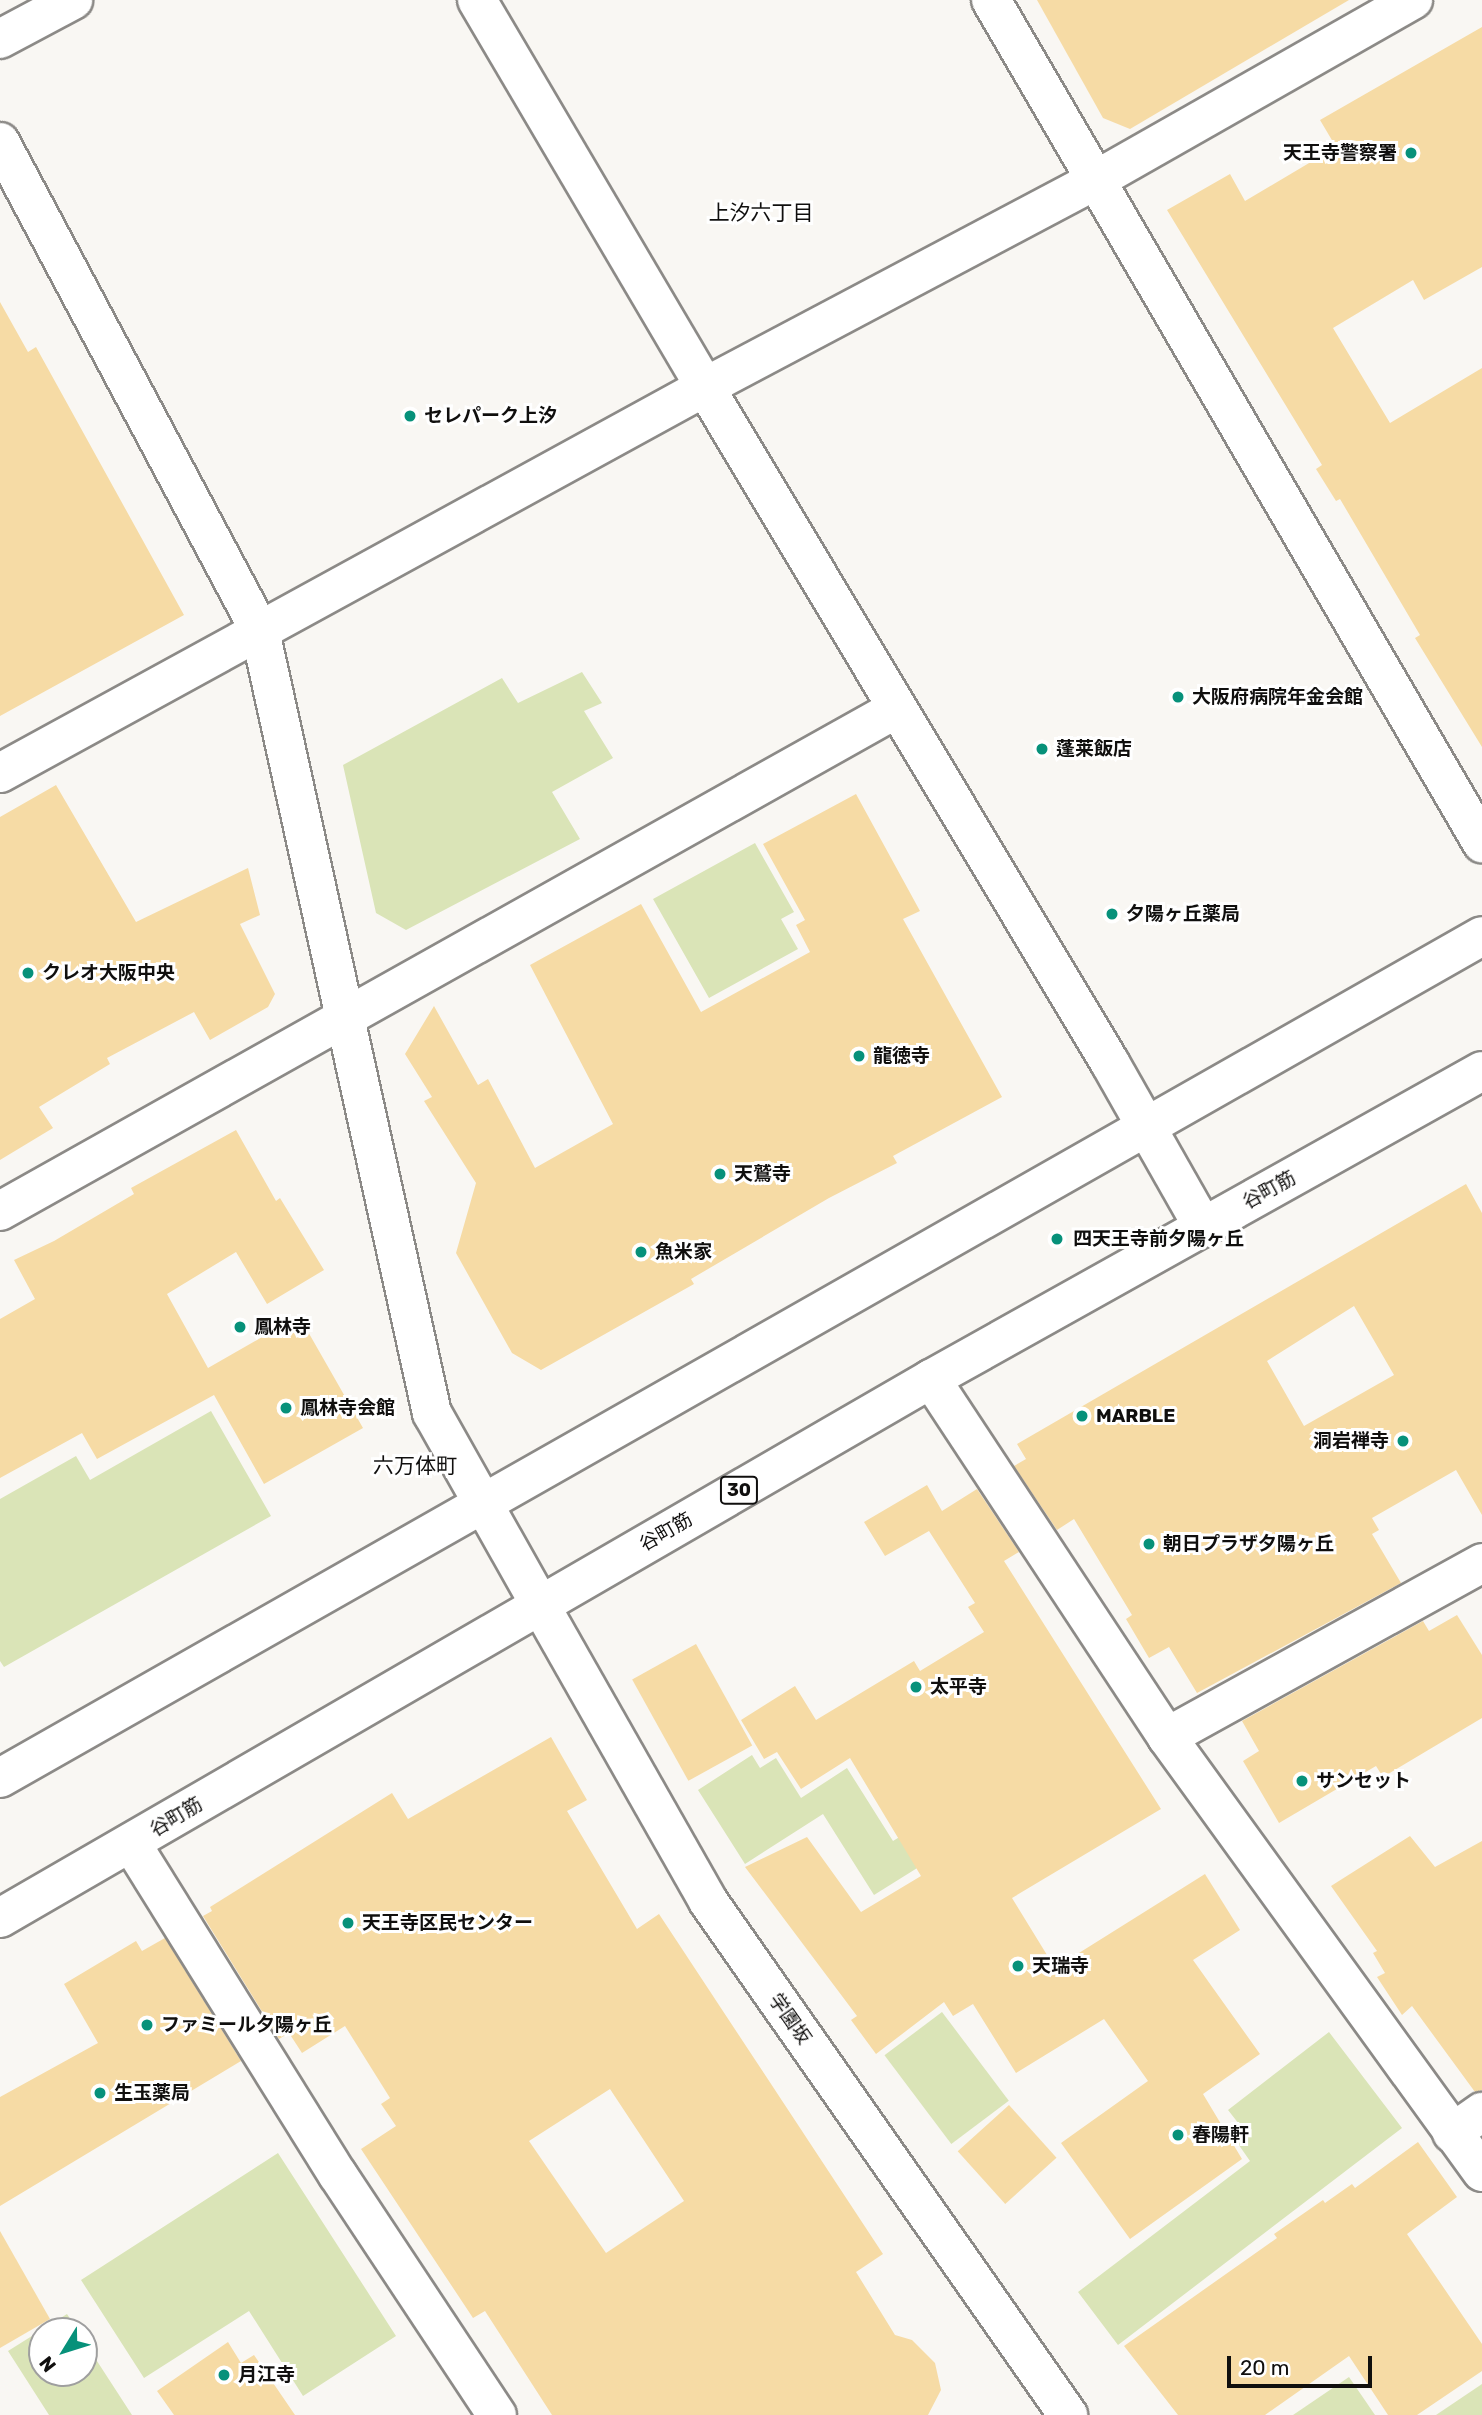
<!DOCTYPE html>
<html>
<head>
<meta charset="utf-8">
<style>
  body { margin:0 }
  #map { position:relative; width:1482px; height:2415px; overflow:hidden; background:#f9f7f3; font-family:Rubik,"Noto Sans JP",sans-serif }
  div>[style] { position:absolute }
  .green>* { inset:0; background:#dae4b7; transform-origin:0 0 }
  .building>* { inset:0; background:#f6dba5; transform-origin:0 0 }
  .roads { filter:drop-shadow(2px 0 #8c8a87) drop-shadow(-2px 0 #8c8a87) drop-shadow(0 2px #8c8a87) drop-shadow(0 -2px #8c8a87) }
  .minor>* { height:38px; margin:-19px; padding:0 19px; transform-origin:19px; border-radius:19px; background:#fff }
  .tertiary>* { height:38px; margin:-19px; padding:0 19px; transform-origin:19px; border-radius:19px; background:#fff }
  .primary>* { height:38px; margin:-19px; padding:0 19px; transform-origin:19px; border-radius:19px; background:#fff }
  .dots>* { width:19px; height:19px; translate:-50% -50%; box-sizing:border-box; border:4px solid #fff; border-radius:50% }
  span { translate:-50% -50%; white-space:nowrap; text-align:center; line-height:1.15; -webkit-text-stroke:6px #fff; paint-order:stroke }
  .shield-label span { padding:2px 5px; background:#fff; border:2px solid; border-radius:5px; -webkit-text-stroke-width:0 }
  .shield-label { font-size:18px; color:#100f0e; font-weight:700 }
  .poi-label { font-size:19px; color:#100f0e; font-weight:700 }
  .right { translate:-100% -50%; text-align:right }
  .left { translate:0 -50%; text-align:left }
  .street-label { font-size:19px; color:#100f0e }
  .neighbourhood-label { font-size:21px; color:#100f0e }
  .north { position:absolute; left:28px; top:2317px; width:70px; height:70px; box-sizing:border-box; background:#fff; border:2px solid #9f9f9f; border-radius:50%; rotate:232deg; font-size:19px; font-weight:700; line-height:28px; text-align:center; color:#100f0e }
  .north::after { content:''; display:block; margin:auto; width:24px; height:32px; background:#07917a; clip-path:polygon(50% 0,100% 100%,50% 72%,0 100%) }
  .scale { position:absolute; left:1227px; top:2356px; width:145px; height:32px; box-sizing:border-box; border:4px solid #100f0e; border-top:0; padding-left:9px; font-size:21px; line-height:24px; white-space:nowrap; color:#100f0e; -webkit-text-stroke:5px #fff; paint-order:stroke }
</style>
</head>
<body>
<div id="map">
  <div class="green">
    <div style="clip-path:polygon(582px 672px,602px 703px,584px 711px,613px 758px,552px 792px,580px 839px,406px 930px,376px 913px,343px 765px,502px 678px,518px 703px)"></div>
    <div style="clip-path:polygon(755px 843px,794px 912px,781px 919px,798px 949px,709px 998px,653px 899px)"></div>
    <div style="clip-path:polygon(211px 1411px,271px 1516px,4px 1667px,0 1661px,0 1499px,76px 1456px,90px 1480px)"></div>
    <div style="clip-path:polygon(752px 1755px,760px 1768px,776px 1758px,801px 1798px,847px 1768px,893px 1841px,943px 1810px,962px 1840px,874px 1895px,823px 1814px,745px 1864px,698px 1790px)"></div>
    <div style="left:942px;top:2012px;width:111px;height:72px;rotate:53deg"></div>
    <div style="clip-path:polygon(1329px 2032px,1402px 2128px,1118px 2345px,1078px 2292px,1250px 2161px,1236px 2141px,1246px 2133px,1228px 2110px)"></div>
    <div style="clip-path:polygon(278px 2153px,396px 2336px,303px 2396px,249px 2311px,144px 2378px,81px 2280px)"></div>
    <div style="clip-path:polygon(67px 2314px,78px 2331px,42px 2331px,42px 2373px,84px 2373px,84px 2341px,132px 2415px,49px 2415px,8px 2351px)"></div>
    <div style="clip-path:polygon(1349px 2377px,1375px 2415px,1293px 2415px)"></div>
    <div style="clip-path:polygon(1482px 2384px,1482px 2415px,1436px 2415px)"></div>
  </div>
  <div class="building">
    <div style="clip-path:polygon(1037px 0,1349px 0,1130px 129px,1103px 118px)"></div>
    <div style="clip-path:polygon(1482px 27px,1482px 267px,1424px 300px,1413px 280px,1333px 328px,1390px 423px,1482px 368px,1482px 747px,1415px 638px,1420px 635px,1340px 499px,1336px 501px,1316px 469px,1322px 465px,1167px 210px,1230px 174px,1245px 201px,1336px 147px,1320px 120px)"></div>
    <div style="clip-path:polygon(0 302px,28px 352px,36px 347px,184px 615px,0 716px)"></div>
    <div style="clip-path:polygon(56px 785px,136px 922px,248px 868px,260px 915px,240px 924px,275px 994px,268px 1007px,210px 1040px,194px 1012px,107px 1058px,110px 1064px,39px 1107px,53px 1128px,0 1160px,0 817px)"></div>
    <div style="clip-path:polygon(856px 794px,920px 911px,903px 919px,1002px 1097px,893px 1156px,897px 1163px,829px 1198px,691px 1279px,694px 1284px,541px 1370px,512px 1353px,456px 1253px,476px 1183px,424px 1101px,432px 1097px,405px 1054px,434px 1006px,478px 1085px,488px 1079px,535px 1168px,613px 1124px,530px 965px,641px 904px,701px 1012px,810px 952px,796px 925px,805px 920px,763px 844px)"></div>
    <div style="clip-path:polygon(236px 1130px,276px 1201px,280px 1198px,324px 1270px,267px 1304px,236px 1252px,167px 1294px,208px 1368px,299px 1316px,363px 1428px,264px 1484px,214px 1395px,97px 1459px,82px 1433px,0 1478px,0 1319px,35px 1299px,14px 1260px,54px 1241px,134px 1194px,131px 1188px)"></div>
    <div style="clip-path:polygon(evenodd,1466px 1184px,1482px 1213px,1482px 1515px,1456px 1470px,1372px 1518px,1379px 1530px,1372px 1534px,1401px 1583px,1197px 1693px,1169px 1647px,1149px 1658px,1126px 1619px,1132px 1615px,1074px 1519px,1057px 1530px,1014px 1466px,1026px 1459px,1017px 1444px,1466px 1184px,1354px 1306px,1394px 1375px,1304px 1426px,1267px 1361px,1354px 1306px)"></div>
    <div style="clip-path:polygon(927px 1485px,942px 1511px,977px 1489px,1019px 1552px,1004px 1561px,1161px 1809px,1012px 1898px,1055px 1968px,1205px 1874px,1240px 1930px,1193px 1960px,1260px 2054px,1203px 2094px,1242px 2159px,1130px 2239px,1061px 2143px,1148px 2081px,1104px 2019px,1016px 2073px,973px 2004px,953px 2016px,944px 2002px,876px 2054px,851px 2020px,857px 2016px,745px 1867px,807px 1837px,861px 1912px,921px 1876px,850px 1758px,801px 1789px,777px 1752px,764px 1759px,741px 1720px,795px 1686px,816px 1720px,914px 1661px,920px 1671px,984px 1632px,968px 1607px,975px 1603px,929px 1531px,885px 1556px,864px 1522px)"></div>
    <div style="clip-path:polygon(1457px 1615px,1482px 1655px,1482px 1718px,1383px 1777px,1376px 1766px,1279px 1823px,1243px 1761px,1259px 1751px,1242px 1721px,1423px 1621px,1429px 1631px)"></div>
    <div style="left:696px;top:1644px;width:116px;height:73px;rotate:61deg"></div>
    <div style="clip-path:polygon(evenodd,551px 1737px,587px 1800px,567px 1811px,637px 1929px,659px 1914px,883px 2254px,856px 2272px,895px 2335px,912px 2340px,935px 2363px,941px 2390px,928px 2415px,552px 2415px,485px 2311px,473px 2318px,361px 2149px,396px 2126px,381px 2104px,390px 2098px,345px 2026px,302px 2053px,289px 2033px,279px 2039px,203px 1916px,212px 1911px,210px 1907px,392px 1793px,408px 1819px,551px 1737px,610px 2089px,684px 2201px,606px 2253px,529px 2141px,610px 2089px)"></div>
    <div style="clip-path:polygon(1410px 1836px,1435px 1867px,1482px 1841px,1482px 2090px,1475px 2092px,1412px 2006px,1402px 2015px,1377px 1977px,1385px 1973px,1373px 1953px,1377px 1951px,1331px 1886px)"></div>
    <div style="clip-path:polygon(165px 1938px,241px 2061px,0 2206px,0 2097px,98px 2043px,64px 1984px,136px 1941px,142px 1951px)"></div>
    <div style="left:1009px;top:2105px;width:71px;height:69px;rotate:48deg"></div>
    <div style="clip-path:polygon(1418px 2142px,1457px 2197px,1407px 2234px,1482px 2344px,1482px 2371px,1417px 2415px,1388px 2415px,1349px 2356px,1265px 2415px,1178px 2415px,1124px 2346px,1277px 2238px,1274px 2234px,1323px 2200px,1325px 2203px,1352px 2184px,1355px 2188px)"></div>
    <div style="clip-path:polygon(0 2231px,50px 2319px,0 2348px)"></div>
    <div style="clip-path:polygon(228px 2342px,241px 2363px,254px 2355px,295px 2415px,174px 2415px,157px 2391px)"></div>
  </div>
  <div class="roads">
    <div class="minor">
      <div style="left:477px;top:0;width:449px;rotate:59.5deg"></div>
      <div style="left:540px;top:1605px;width:340px;rotate:60.4deg"></div>
      <div style="left:708px;top:1901px;width:628px;rotate:54.99deg"></div>
      <div style="left:131px;top:1843px;width:391px;rotate:58.1deg"></div>
      <div style="left:338px;top:2175px;width:288px;rotate:56.5deg"></div>
      <div style="left:1452px;top:2133px;width:37px;rotate:-35deg"></div>
    </div>
    <div class="tertiary">
      <div style="left:991px;top:0;width:976px;rotate:59.78deg"></div>
      <div style="left:0;top:39px;width:83px;rotate:-28.1deg"></div>
      <div style="left:0;top:142px;width:554px;rotate:62deg"></div>
      <div style="left:260px;top:631px;width:801px;rotate:77.6deg"></div>
      <div style="left:432px;top:1413px;width:220px;rotate:60.6deg"></div>
      <div style="left:705px;top:387px;width:788px;rotate:59.07deg"></div>
      <div style="left:1110px;top:1063px;width:189px;rotate:60.4deg"></div>
      <div style="left:0;top:773px;width:804px;rotate:-28.7deg"></div>
      <div style="left:705px;top:387px;width:440px;rotate:-27.9deg"></div>
      <div style="left:1094px;top:181px;width:367px;rotate:-29.6deg"></div>
      <div style="left:0;top:1211px;width:1027px;rotate:-29.26deg"></div>
      <div style="left:931px;top:1379px;width:429px;rotate:56.6deg"></div>
      <div style="left:1167px;top:1737px;width:537px;rotate:54.09deg"></div>
      <div style="left:1167px;top:1737px;width:360px;rotate:-28.9deg"></div>
    </div>
    <div class="primary">
      <div style="left:0;top:1778px;width:1704px;rotate:-29.6deg"></div>
      <div style="left:0;top:1918px;width:1076px;rotate:-30.07deg"></div>
      <div style="left:931px;top:1379px;width:631px;rotate:-29.2deg"></div>
    </div>
  </div>
  <div class="dots">
    <div style="left:1411px;top:153px;background:#07917a"></div>
    <div style="left:410px;top:416px;background:#07917a"></div>
    <div style="left:1178px;top:697px;background:#07917a"></div>
    <div style="left:1042px;top:749px;background:#07917a"></div>
    <div style="left:1112px;top:914px;background:#07917a"></div>
    <div style="left:28px;top:973px;background:#07917a"></div>
    <div style="left:859px;top:1056px;background:#07917a"></div>
    <div style="left:720px;top:1174px;background:#07917a"></div>
    <div style="left:1057px;top:1239px;background:#07917a"></div>
    <div style="left:641px;top:1252px;background:#07917a"></div>
    <div style="left:240px;top:1327px;background:#07917a"></div>
    <div style="left:286px;top:1408px;background:#07917a"></div>
    <div style="left:1082px;top:1416px;background:#07917a"></div>
    <div style="left:1403px;top:1441px;background:#07917a"></div>
    <div style="left:1149px;top:1544px;background:#07917a"></div>
    <div style="left:916px;top:1687px;background:#07917a"></div>
    <div style="left:1302px;top:1781px;background:#07917a"></div>
    <div style="left:348px;top:1923px;background:#07917a"></div>
    <div style="left:1018px;top:1966px;background:#07917a"></div>
    <div style="left:147px;top:2025px;background:#07917a"></div>
    <div style="left:100px;top:2093px;background:#07917a"></div>
    <div style="left:1178px;top:2135px;background:#07917a"></div>
    <div style="left:224px;top:2375px;background:#07917a"></div>
  </div>
  <div class="shield-label">
    <span style="left:739px;top:1490px">30</span>
  </div>
  <div class="poi-label">
    <span class="right" style="left:1397px;top:153px">天王寺警察署</span>
    <span class="left" style="left:424px;top:416px">セレパーク上汐</span>
    <span class="left" style="left:1192px;top:697px">大阪府病院年金会館</span>
    <span class="left" style="left:1056px;top:749px">蓬莱飯店</span>
    <span class="left" style="left:1126px;top:914px">夕陽ヶ丘薬局</span>
    <span class="left" style="left:42px;top:973px">クレオ大阪中央</span>
    <span class="left" style="left:873px;top:1056px">龍徳寺</span>
    <span class="left" style="left:734px;top:1174px">天鷲寺</span>
    <span class="left" style="left:1073px;top:1239px">四天王寺前夕陽ヶ丘</span>
    <span class="left" style="left:655px;top:1252px">魚米家</span>
    <span class="left" style="left:254px;top:1327px">鳳林寺</span>
    <span class="left" style="left:300px;top:1408px">鳳林寺会館</span>
    <span class="left" style="left:1096px;top:1416px">MARBLE</span>
    <span class="right" style="left:1389px;top:1441px">洞岩禅寺</span>
    <span class="left" style="left:1163px;top:1544px">朝日プラザ夕陽ヶ丘</span>
    <span class="left" style="left:930px;top:1687px">太平寺</span>
    <span class="left" style="left:1316px;top:1781px">サンセット</span>
    <span class="left" style="left:362px;top:1923px">天王寺区民センター</span>
    <span class="left" style="left:1032px;top:1966px">天瑞寺</span>
    <span class="left" style="left:161px;top:2025px">ファミール夕陽ヶ丘</span>
    <span class="left" style="left:114px;top:2093px">生玉薬局</span>
    <span class="left" style="left:1192px;top:2135px">春陽軒</span>
    <span class="left" style="left:238px;top:2375px">月江寺</span>
  </div>
  <div class="street-label">
    <span style="left:1269px;top:1190px;rotate:-29deg">谷町筋</span>
    <span style="left:666px;top:1532px;rotate:-30deg">谷町筋</span>
    <span style="left:176px;top:1817px;rotate:-31deg">谷町筋</span>
    <span style="left:790px;top:2019px;rotate:55deg">学園坂</span>
  </div>
  <div class="neighbourhood-label">
    <span style="left:761px;top:213px">上汐六丁目</span>
    <span style="left:415px;top:1466px">六万体町</span>
  </div>
  <div class="north">N</div>
  <div class="scale">20 m</div>
</div>
</body>
</html>
